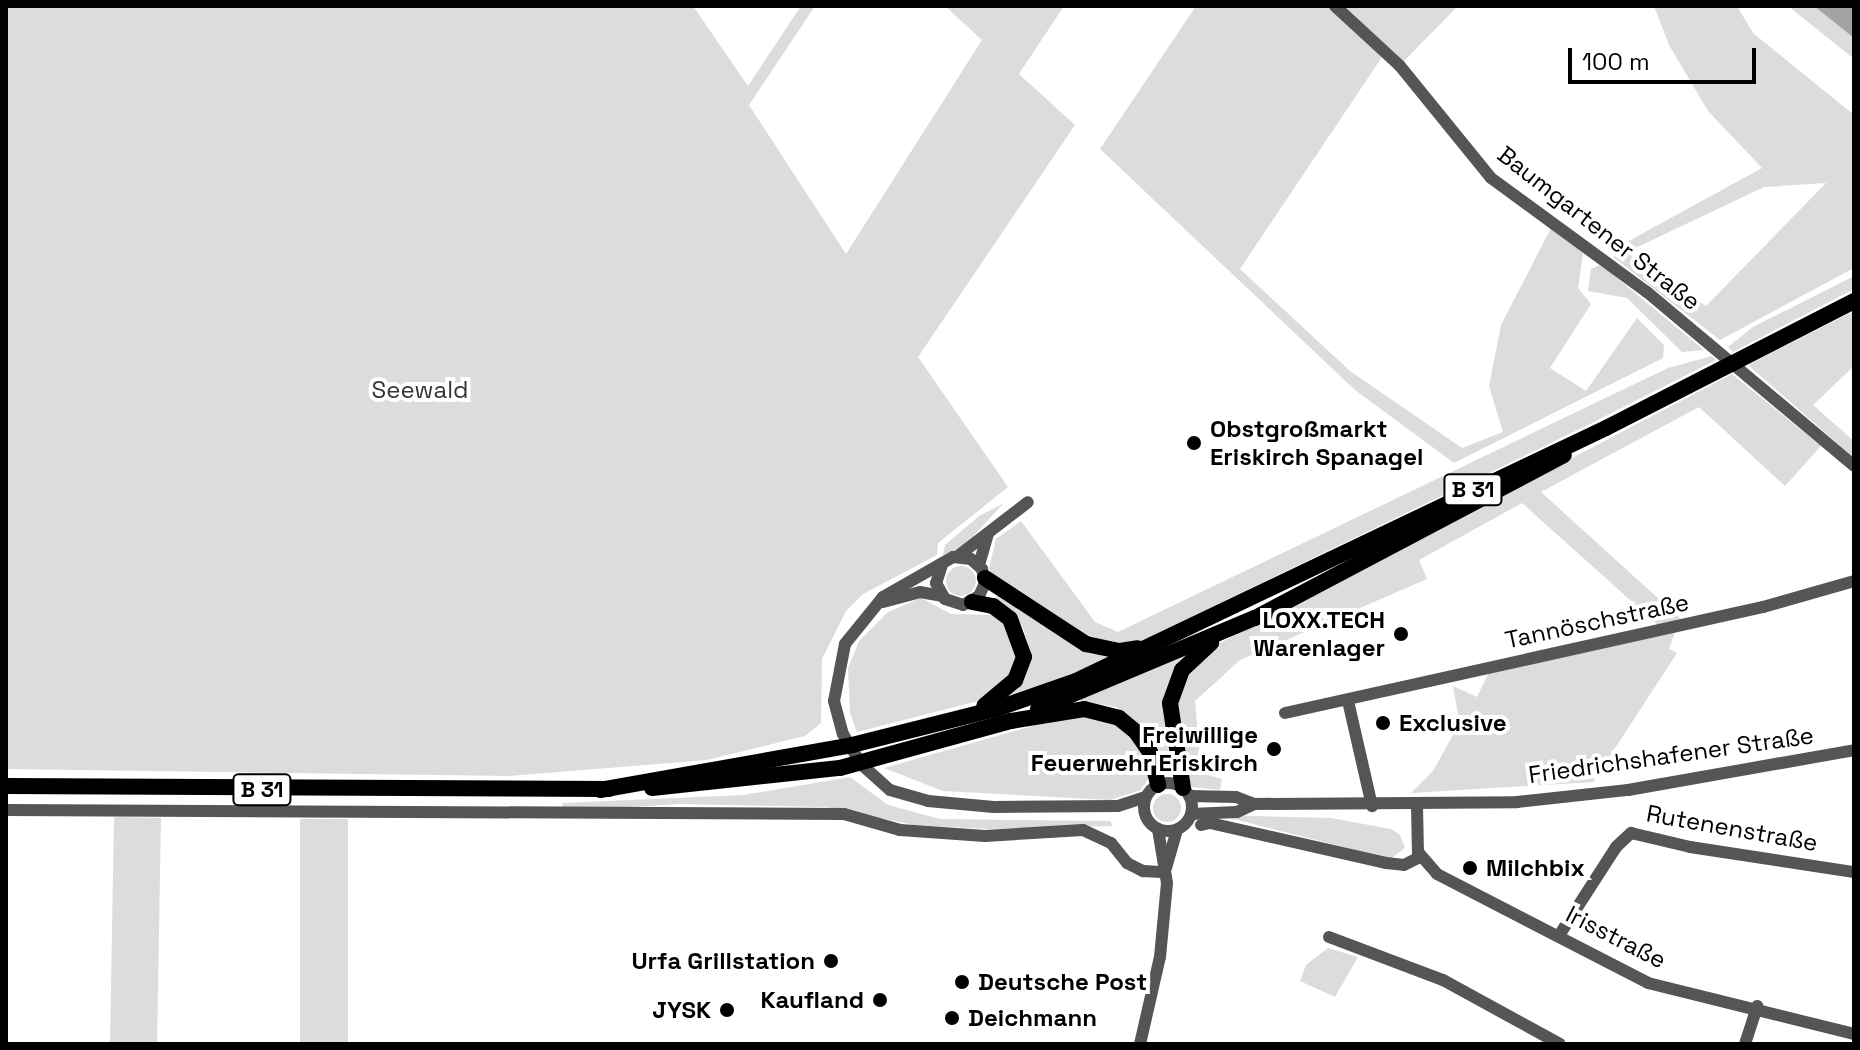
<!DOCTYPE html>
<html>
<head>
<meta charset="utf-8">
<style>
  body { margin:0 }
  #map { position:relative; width:1860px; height:1050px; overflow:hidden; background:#fff; font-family:"Space Grotesk",sans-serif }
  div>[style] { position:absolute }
  .green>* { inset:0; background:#dcdcdc; transform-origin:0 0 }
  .round { border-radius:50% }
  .water>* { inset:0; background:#a3a3a3 }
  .minor>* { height:12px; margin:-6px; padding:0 6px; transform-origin:6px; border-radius:6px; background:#555 }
  .minor>.ring { margin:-6px; padding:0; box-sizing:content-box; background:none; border:12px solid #555; border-radius:50% }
  .major>* { height:16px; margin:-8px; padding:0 8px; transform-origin:8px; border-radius:8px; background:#000 }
  .dots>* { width:22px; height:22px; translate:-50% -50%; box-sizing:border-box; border:4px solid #fff; border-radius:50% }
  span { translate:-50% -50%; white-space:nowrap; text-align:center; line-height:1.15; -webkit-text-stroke:8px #fff; paint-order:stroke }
  .shield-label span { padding:2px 6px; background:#fff; border:2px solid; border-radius:6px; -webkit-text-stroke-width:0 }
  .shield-label { font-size:22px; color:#000; font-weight:700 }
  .street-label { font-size:24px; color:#000 }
  .park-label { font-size:24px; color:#333 }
  .poi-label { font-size:24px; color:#000; font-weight:700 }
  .left { translate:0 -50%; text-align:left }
  .right { translate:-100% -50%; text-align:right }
  .frame { position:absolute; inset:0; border:8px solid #000; pointer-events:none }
  .scale { position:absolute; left:1568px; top:48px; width:188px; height:36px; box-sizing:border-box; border:4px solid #000; border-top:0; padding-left:10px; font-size:24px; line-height:28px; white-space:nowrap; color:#000; -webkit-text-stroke:6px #fff; paint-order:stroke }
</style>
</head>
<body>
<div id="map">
  <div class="green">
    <div style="clip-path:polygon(6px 6px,693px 6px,748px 86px,801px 6px,815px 6px,749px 105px,846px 254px,982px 40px,945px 6px,1064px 6px,1019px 74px,1075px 125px,918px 357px,1008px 487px,938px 543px,937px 555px,863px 594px,846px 611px,822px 659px,821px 723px,805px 736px,707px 760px,509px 776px,6px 769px)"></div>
    <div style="clip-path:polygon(1196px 6px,1329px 6px,1382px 57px,1240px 269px,1350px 371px,1462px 448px,1503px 432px,1489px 386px,1501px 325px,1551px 228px,1583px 253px,1578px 288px,1591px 304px,1550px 368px,1586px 391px,1637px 318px,1664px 345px,1663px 358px,1454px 463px,1355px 390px,1100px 149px)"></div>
    <div style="clip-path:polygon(1342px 6px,1458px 6px,1403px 62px)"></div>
    <div style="clip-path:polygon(evenodd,1654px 6px,1737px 6px,1753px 33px,1854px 115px,1854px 268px,1720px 340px,1613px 257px,1618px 254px,1616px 248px,1762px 168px,1708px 111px,1669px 45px,1654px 6px,1826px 183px,1706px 306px,1627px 252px,1764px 187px,1826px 183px)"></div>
    <div style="clip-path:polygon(1788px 6px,1814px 6px,1854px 38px,1854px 59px)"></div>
    <div style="clip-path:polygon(1599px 265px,1606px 269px,1704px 350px,1682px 352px,1627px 298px,1588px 291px,1591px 269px)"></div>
    <div style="clip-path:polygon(1854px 276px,1854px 289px,1733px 352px,1728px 347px,1753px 327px)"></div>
    <div style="clip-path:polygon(1854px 311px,1854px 366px,1813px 405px,1854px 441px,1853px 457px,1748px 365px)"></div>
    <div style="clip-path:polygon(1712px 356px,1716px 360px,1590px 424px,1137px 643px,1109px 646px,1089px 641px,993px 578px,989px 568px,996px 539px,1021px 521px,1095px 622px,1118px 632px,1668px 368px)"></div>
    <div style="clip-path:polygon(1732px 374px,1821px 446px,1785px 486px,1699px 407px,1541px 492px,1682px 620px,1659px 626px,1522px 503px,1419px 560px,1427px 579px,1240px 660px,1195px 701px,1201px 773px,1222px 779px,1220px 790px,1191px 787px,1182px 774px,1174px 714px,1178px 688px,1209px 649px)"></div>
    <div style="clip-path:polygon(1004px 503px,963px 547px,943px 555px,945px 545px,979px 516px)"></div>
    <div class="round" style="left:946px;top:566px;width:30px;height:30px"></div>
    <div style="clip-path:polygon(997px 596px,1083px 650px,1111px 658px,1008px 699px,1028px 667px,1029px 647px,1022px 625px,994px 600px)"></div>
    <div style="clip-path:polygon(921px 598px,951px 614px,994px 615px,1006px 625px,1016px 644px,1015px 666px,1003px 686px,982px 700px,857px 732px,850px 713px,848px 668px,859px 641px,888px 612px)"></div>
    <div style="clip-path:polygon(1675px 632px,1669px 649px,1677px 653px,1593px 782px,1411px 793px,1433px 771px,1453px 735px,1453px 721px,1459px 721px,1453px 686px,1477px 697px,1490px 670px)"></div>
    <div style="clip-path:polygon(1192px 650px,1167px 737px,1169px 768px,1164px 769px,1156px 745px,1138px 723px,1116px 707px,1078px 700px)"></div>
    <div style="clip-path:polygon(1082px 712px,1118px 723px,1145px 751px,1149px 777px,1141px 790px,1110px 800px,943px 791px,884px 768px)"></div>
    <div style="clip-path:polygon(850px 777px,888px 805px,940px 819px,1110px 821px,1113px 826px,987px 829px,914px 825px,827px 807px,680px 804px,563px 811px,562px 803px,744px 795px)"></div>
    <div class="round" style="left:1153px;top:794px;width:28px;height:28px"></div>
    <div style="clip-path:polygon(1218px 815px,1331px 818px,1391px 829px,1400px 835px,1405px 848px,1390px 859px)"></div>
    <div style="left:114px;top:817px;width:47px;height:227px;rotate:1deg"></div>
    <div style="left:300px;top:819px;width:48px;height:225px"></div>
    <div style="clip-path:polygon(1328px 948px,1358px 957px,1335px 997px,1300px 981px,1306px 965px)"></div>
  </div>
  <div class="water">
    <div style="clip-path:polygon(1814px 6px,1854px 8px,1854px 38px)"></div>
  </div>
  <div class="minor">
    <div style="left:1335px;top:6px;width:88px;rotate:42.7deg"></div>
    <div style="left:1400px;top:66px;width:144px;rotate:50.9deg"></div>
    <div style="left:1491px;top:178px;width:193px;rotate:36.2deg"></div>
    <div style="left:1647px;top:292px;width:270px;rotate:40deg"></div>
    <div style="left:958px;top:556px;width:88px;rotate:-37.6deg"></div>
    <div style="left:942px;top:565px;width:19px;rotate:108deg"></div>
    <div style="left:936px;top:583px;width:18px;rotate:61deg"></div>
    <div style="left:945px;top:599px;width:19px;rotate:18deg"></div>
    <div style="left:963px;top:605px;width:18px;rotate:-29deg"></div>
    <div style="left:979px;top:596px;width:14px;rotate:-65deg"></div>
    <div style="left:985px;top:583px;width:14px;rotate:-102deg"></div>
    <div style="left:982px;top:569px;width:15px;rotate:-138deg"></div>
    <div style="left:971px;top:559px;width:18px;rotate:-174deg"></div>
    <div style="left:953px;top:557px;width:81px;rotate:150.3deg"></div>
    <div style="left:883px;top:597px;width:60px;rotate:129deg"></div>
    <div style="left:845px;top:644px;width:58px;rotate:100.9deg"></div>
    <div style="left:834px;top:701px;width:34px;rotate:75deg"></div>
    <div style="left:843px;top:734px;width:35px;rotate:59deg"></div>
    <div style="left:861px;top:764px;width:39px;rotate:42deg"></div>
    <div style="left:890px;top:790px;width:40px;rotate:16deg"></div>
    <div style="left:928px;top:801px;width:66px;rotate:5.2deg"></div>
    <div style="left:994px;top:807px;width:124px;rotate:-0.5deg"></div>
    <div style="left:1118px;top:806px;width:29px;rotate:-18deg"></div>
    <div style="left:979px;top:565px;width:33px;rotate:-74deg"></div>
    <div style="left:883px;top:602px;width:38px;rotate:-15deg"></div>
    <div style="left:920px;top:592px;width:22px;rotate:10deg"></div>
    <div style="left:1348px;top:701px;width:108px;rotate:77.1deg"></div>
    <div style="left:1285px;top:713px;width:490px;rotate:-12.5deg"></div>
    <div style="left:1763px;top:607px;width:95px;rotate:-15.9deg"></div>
    <div class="ring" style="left:1144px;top:783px;width:36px;height:36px"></div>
    <div style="left:1189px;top:796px;width:47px;rotate:1.2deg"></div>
    <div style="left:1236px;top:797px;width:19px;rotate:21deg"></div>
    <div style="left:1254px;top:804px;width:263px;rotate:-0.4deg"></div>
    <div style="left:1517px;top:802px;width:112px;rotate:-6.2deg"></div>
    <div style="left:1628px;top:790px;width:230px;rotate:-10deg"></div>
    <div style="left:1417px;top:806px;width:46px;rotate:88.8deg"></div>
    <div style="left:1418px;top:852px;width:29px;rotate:49deg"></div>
    <div style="left:1437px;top:874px;width:237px;rotate:27.3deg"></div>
    <div style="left:1648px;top:983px;width:212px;rotate:13.9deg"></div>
    <div style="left:6px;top:810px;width:838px;rotate:0.27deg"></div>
    <div style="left:844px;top:814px;width:58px;rotate:15.9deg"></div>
    <div style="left:900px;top:830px;width:85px;rotate:4deg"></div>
    <div style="left:985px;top:836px;width:98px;rotate:-3.5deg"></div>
    <div style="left:1083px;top:830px;width:31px;rotate:25deg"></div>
    <div style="left:1111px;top:843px;width:26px;rotate:51deg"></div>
    <div style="left:1127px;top:863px;width:18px;rotate:27deg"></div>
    <div style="left:1143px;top:871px;width:22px;rotate:3deg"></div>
    <div style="left:1191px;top:814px;width:46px;rotate:-2.5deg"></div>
    <div style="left:1237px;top:812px;width:19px;rotate:-25deg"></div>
    <div style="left:1201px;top:825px;width:9px;rotate:-13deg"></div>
    <div style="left:1210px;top:823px;width:180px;rotate:12.8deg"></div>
    <div style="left:1386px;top:863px;width:18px;rotate:6deg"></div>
    <div style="left:1404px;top:865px;width:18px;rotate:-27deg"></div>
    <div style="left:1166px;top:868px;width:40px;rotate:-74deg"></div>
    <div style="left:1560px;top:934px;width:103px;rotate:-57.2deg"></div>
    <div style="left:1616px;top:847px;width:21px;rotate:-43deg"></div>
    <div style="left:1631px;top:833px;width:61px;rotate:13.3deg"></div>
    <div style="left:1690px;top:847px;width:166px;rotate:8.7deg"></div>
    <div style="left:1329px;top:937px;width:122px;rotate:20.7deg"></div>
    <div style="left:1443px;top:980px;width:133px;rotate:28.7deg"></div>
    <div style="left:1140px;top:1044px;width:89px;rotate:-77.1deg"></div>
    <div style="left:1160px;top:957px;width:74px;rotate:-84.6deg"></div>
    <div style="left:1167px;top:883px;width:55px;rotate:-99.5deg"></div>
    <div style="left:1745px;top:1044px;width:40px;rotate:-72deg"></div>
  </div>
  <div class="major">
    <div style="left:985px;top:578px;width:121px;rotate:33.2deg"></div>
    <div style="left:1086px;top:644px;width:35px;rotate:12deg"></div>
    <div style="left:1120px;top:651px;width:18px;rotate:-9deg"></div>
    <div style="left:972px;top:602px;width:21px;rotate:11deg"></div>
    <div style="left:993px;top:606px;width:21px;rotate:37deg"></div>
    <div style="left:1010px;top:619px;width:40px;rotate:69.8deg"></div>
    <div style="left:1024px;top:657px;width:25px;rotate:111deg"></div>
    <div style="left:1015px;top:680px;width:40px;rotate:140deg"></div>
    <div style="left:1038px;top:709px;width:235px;rotate:-22.8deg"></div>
    <div style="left:1255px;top:618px;width:349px;rotate:-27.8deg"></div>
    <div style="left:6px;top:786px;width:603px;rotate:0.29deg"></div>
    <div style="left:652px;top:788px;width:189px;rotate:-6.1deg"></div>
    <div style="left:840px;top:768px;width:177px;rotate:-15.4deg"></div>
    <div style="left:1011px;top:721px;width:74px;rotate:-9.3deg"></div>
    <div style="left:1084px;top:709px;width:36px;rotate:14deg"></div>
    <div style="left:1119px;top:718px;width:22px;rotate:39deg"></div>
    <div style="left:1136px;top:732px;width:24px;rotate:55deg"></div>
    <div style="left:1150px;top:752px;width:34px;rotate:76deg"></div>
    <div style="left:1183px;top:788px;width:86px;rotate:-98.7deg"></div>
    <div style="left:1170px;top:703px;width:35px;rotate:-70deg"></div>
    <div style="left:1182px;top:670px;width:40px;rotate:-43deg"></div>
    <div style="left:600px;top:790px;width:256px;rotate:-10.1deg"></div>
    <div style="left:852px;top:745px;width:152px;rotate:-14.1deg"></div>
    <div style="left:999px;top:708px;width:82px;rotate:-19.3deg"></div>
    <div style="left:1076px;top:681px;width:587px;rotate:-25.52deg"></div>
    <div style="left:1606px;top:428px;width:279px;rotate:-27.1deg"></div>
  </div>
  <div class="dots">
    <div style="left:1194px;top:443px;background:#000"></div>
    <div style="left:1401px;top:634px;background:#000"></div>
    <div style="left:1383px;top:723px;background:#000"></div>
    <div style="left:1274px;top:749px;background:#000"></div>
    <div style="left:1470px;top:868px;background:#000"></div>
    <div style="left:831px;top:961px;background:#000"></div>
    <div style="left:962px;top:982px;background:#000"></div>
    <div style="left:880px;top:1000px;background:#000"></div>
    <div style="left:727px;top:1010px;background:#000"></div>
    <div style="left:952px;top:1018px;background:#000"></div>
  </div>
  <div class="shield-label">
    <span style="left:1473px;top:490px">B 31</span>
    <span style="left:262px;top:790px">B 31</span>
  </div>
  <div class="street-label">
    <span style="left:1599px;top:228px;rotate:38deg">Baumgartener Straße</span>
    <span style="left:1597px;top:621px;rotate:-12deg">Tannöschstraße</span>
    <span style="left:1671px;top:755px;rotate:-8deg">Friedrichshafener Straße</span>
    <span style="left:1732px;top:828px;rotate:10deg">Rutenenstraße</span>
    <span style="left:1616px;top:937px;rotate:27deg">Irisstraße</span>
  </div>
  <div class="park-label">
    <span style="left:420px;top:390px">Seewald</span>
  </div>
  <div class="poi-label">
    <span class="left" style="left:1210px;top:443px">Obstgroßmarkt<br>Eriskirch Spanagel</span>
    <span class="right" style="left:1385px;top:634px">LOXX.TECH<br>Warenlager</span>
    <span class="left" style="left:1399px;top:723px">Exclusive</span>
    <span class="right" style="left:1258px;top:749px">Freiwillige<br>Feuerwehr Eriskirch</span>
    <span class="left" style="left:1486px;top:868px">Milchbix</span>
    <span class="right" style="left:815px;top:961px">Urfa Grillstation</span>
    <span class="left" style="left:978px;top:982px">Deutsche Post</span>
    <span class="right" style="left:864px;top:1000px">Kaufland</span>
    <span class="right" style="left:711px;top:1010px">JYSK</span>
    <span class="left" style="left:968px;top:1018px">Deichmann</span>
  </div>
  <div class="frame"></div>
  <div class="scale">100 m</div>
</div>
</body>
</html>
